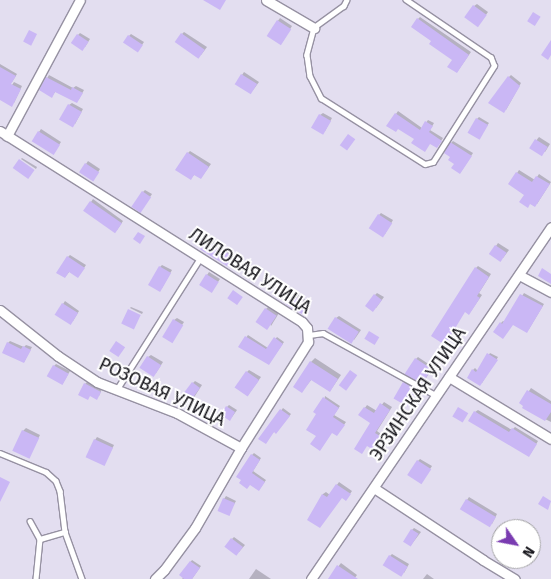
<!DOCTYPE html>
<html>
<head>
<meta charset="utf-8">
<style>
  body { margin:0 }
  #map { position:relative; width:551px; height:579px; overflow:hidden; background:#e3def0; font-family:"Fira Sans",sans-serif }
  div>[style] { position:absolute }
  .shadow>* { inset:0; background:#0003 }
  .building>* { inset:0; background:#cab7f5; transform-origin:0 0 }
  .roads { filter:drop-shadow(1px 0 #9691a2) drop-shadow(-1px 0 #9691a2) drop-shadow(0 1px #9691a2) drop-shadow(0 -1px #9691a2) }
  .lane>* { height:4.5px; margin:-2.25px; padding:0 2.25px; transform-origin:2.25px; border-radius:2.25px; background:#fff }
  .street>* { height:9px; margin:-4.5px; padding:0 4.5px; transform-origin:4.5px; border-radius:4.5px; background:#fff }
  span { translate:-50% -50%; white-space:nowrap; text-align:center; line-height:1.15; -webkit-text-stroke:4px #fff; paint-order:stroke }
  .street-label { font-size:18px; color:#15141a }
  .north { position:absolute; left:491px; top:519px; width:50px; height:50px; box-sizing:border-box; background:#fff; border:1px solid #a1a1a3; border-radius:50%; rotate:123deg; font-size:14px; font-weight:700; line-height:20px; text-align:center; color:#15141a }
  .north::after { content:''; display:block; margin:auto; width:18px; height:22px; background:#7a3cb1; clip-path:polygon(50% 0,100% 100%,50% 72%,0 100%) }
</style>
</head>
<body>
<div id="map">
  <div class="shadow">
    <div style="clip-path:polygon(477px 4px,488px 12px,480px 23px,474px 6px)"></div>
    <div style="clip-path:polygon(420px 17px,471px 52px,457px 72px,453px 59px,433px 41px,418px 19px)"></div>
    <div style="clip-path:polygon(280px 18px,292px 26px,283px 41px,268px 35px)"></div>
    <div style="clip-path:polygon(184px 32px,207px 47px,201px 55px,182px 34px)"></div>
    <div style="clip-path:polygon(80px 33px,90px 39px,85px 47px,78px 35px)"></div>
    <div style="clip-path:polygon(131px 34px,144px 42px,140px 48px,129px 36px)"></div>
    <div style="clip-path:polygon(0 64px,17px 74px,12px 82px,0 79px)"></div>
    <div style="clip-path:polygon(244px 72px,259px 82px,253px 90px,242px 75px)"></div>
    <div style="clip-path:polygon(49px 75px,73px 88px,76px 86px,84px 90px,79px 99px,56px 91px,52px 96px,40px 90px)"></div>
    <div style="clip-path:polygon(511px 75px,521px 83px,506px 110px,509px 77px)"></div>
    <div style="clip-path:polygon(14px 82px,22px 86px,14px 103px,12px 85px)"></div>
    <div style="clip-path:polygon(72px 103px,83px 109px,75px 124px,69px 105px)"></div>
    <div style="clip-path:polygon(398px 111px,422px 128px,428px 120px,434px 123px,430px 130px,443px 138px,439px 144px,416px 139px,396px 114px)"></div>
    <div style="clip-path:polygon(323px 113px,332px 118px,325px 131px,320px 115px)"></div>
    <div style="clip-path:polygon(479px 117px,489px 123px,478px 138px,477px 119px)"></div>
    <div style="clip-path:polygon(41px 129px,61px 142px,55px 151px,39px 132px)"></div>
    <div style="clip-path:polygon(539px 137px,550px 144px,545px 152px,531px 147px)"></div>
    <div style="clip-path:polygon(453px 141px,473px 153px,462px 170px,456px 163px,451px 143px)"></div>
    <div style="clip-path:polygon(190px 151px,211px 164px,203px 175px,195px 174px,193px 176px,188px 153px)"></div>
    <div style="clip-path:polygon(22px 158px,37px 167px,36px 169px,21px 159px)"></div>
    <div style="clip-path:polygon(88px 161px,100px 169px,95px 177px,86px 164px)"></div>
    <div style="clip-path:polygon(519px 170px,535px 180px,539px 174px,551px 182px,537px 204px,510px 184px)"></div>
    <div style="clip-path:polygon(145px 190px,152px 194px,143px 208px,143px 192px)"></div>
    <div style="clip-path:polygon(93px 199px,123px 221px,117px 230px,85px 211px)"></div>
    <div style="clip-path:polygon(381px 213px,393px 220px,385px 234px,379px 215px)"></div>
    <div style="clip-path:polygon(209px 238px,234px 254px,227px 265px,207px 241px)"></div>
    <div style="clip-path:polygon(498px 243px,509px 250px,503px 258px,496px 246px)"></div>
    <div style="clip-path:polygon(70px 255px,86px 265px,80px 274px,70px 271px,65px 277px,68px 257px)"></div>
    <div style="clip-path:polygon(162px 265px,172px 270px,162px 288px,160px 267px)"></div>
    <div style="clip-path:polygon(478px 266px,491px 274px,479px 293px,482px 295px,471px 311px,476px 268px)"></div>
    <div style="clip-path:polygon(209px 272px,220px 279px,213px 289px,207px 275px)"></div>
    <div style="clip-path:polygon(296px 293px,309px 302px,304px 311px,288px 304px)"></div>
    <div style="clip-path:polygon(377px 293px,384px 297px,376px 308px,375px 295px)"></div>
    <div style="clip-path:polygon(524px 293px,544px 304px,529px 329px,513px 323px,503px 337px,501px 323px,503px 321px,505px 322px)"></div>
    <div style="clip-path:polygon(65px 301px,79px 311px,73px 321px,63px 304px)"></div>
    <div style="clip-path:polygon(131px 307px,143px 312px,142px 314px,130px 308px)"></div>
    <div style="clip-path:polygon(268px 307px,279px 313px,271px 326px,266px 309px)"></div>
    <div style="clip-path:polygon(339px 316px,361px 330px,354px 340px,336px 318px)"></div>
    <div style="clip-path:polygon(177px 318px,184px 322px,171px 342px,174px 320px)"></div>
    <div style="clip-path:polygon(248px 335px,268px 348px,277px 337px,284px 342px,270px 362px,240px 346px)"></div>
    <div style="clip-path:polygon(10px 341px,24px 347px,26px 345px,32px 347px,24px 362px,8px 343px)"></div>
    <div style="clip-path:polygon(490px 353px,498px 357px,482px 383px,473px 370px,475px 368px,478px 371px)"></div>
    <div style="clip-path:polygon(151px 355px,163px 362px,156px 373px,148px 357px)"></div>
    <div style="clip-path:polygon(418px 357px,433px 367px,425px 380px,416px 359px)"></div>
    <div style="clip-path:polygon(315px 358px,341px 375px,330px 391px,312px 379px,302px 391px,311px 362px)"></div>
    <div style="clip-path:polygon(56px 364px,70px 371px,63px 383px,54px 366px)"></div>
    <div style="clip-path:polygon(249px 370px,261px 377px,248px 395px,247px 372px)"></div>
    <div style="clip-path:polygon(407px 380px,418px 387px,408px 403px,404px 383px)"></div>
    <div style="clip-path:polygon(195px 381px,202px 385px,193px 399px,193px 383px)"></div>
    <div style="clip-path:polygon(87px 382px,102px 389px,99px 396px,85px 384px)"></div>
    <div style="clip-path:polygon(531px 388px,551px 401px,551px 422px,533px 413px,521px 403px)"></div>
    <div style="clip-path:polygon(325px 396px,340px 406px,334px 415px,346px 422px,339px 432px,333px 431px,318px 436px)"></div>
    <div style="clip-path:polygon(384px 402px,392px 407px,377px 431px,381px 434px,374px 445px,372px 423px,360px 415px,367px 405px,377px 411px)"></div>
    <div style="clip-path:polygon(229px 405px,237px 410px,232px 417px,227px 407px)"></div>
    <div style="clip-path:polygon(283px 408px,291px 414px,278px 430px,260px 439px)"></div>
    <div style="clip-path:polygon(478px 410px,512px 430px,515px 427px,538px 441px,531px 453px,475px 412px)"></div>
    <div style="clip-path:polygon(26px 428px,40px 435px,29px 457px,23px 431px)"></div>
    <div style="clip-path:polygon(97px 437px,114px 445px,104px 464px,95px 440px)"></div>
    <div style="clip-path:polygon(254px 453px,261px 458px,253px 471px,266px 480px,261px 487px,250px 484px,252px 455px)"></div>
    <div style="clip-path:polygon(420px 459px,432px 466px,423px 480px,418px 461px)"></div>
    <div style="clip-path:polygon(339px 482px,352px 491px,348px 497px,342px 497px,309px 519px,323px 494px,326px 492px,330px 495px)"></div>
    <div style="clip-path:polygon(226px 496px,236px 501px,228px 515px,224px 499px)"></div>
    <div style="clip-path:polygon(469px 497px,497px 514px,492px 524px,461px 509px)"></div>
    <div style="clip-path:polygon(414px 528px,421px 532px,411px 545px,412px 530px)"></div>
    <div style="clip-path:polygon(234px 537px,245px 545px,239px 552px,232px 539px)"></div>
    <div style="clip-path:polygon(392px 554px,409px 564px,404px 573px,390px 556px)"></div>
    <div style="clip-path:polygon(192px 560px,201px 566px,192px 579px,182px 579px,184px 577px,181px 575px)"></div>
    <div style="clip-path:polygon(341px 563px,357px 575px,354px 579px,335px 579px,331px 576px)"></div>
    <div style="clip-path:polygon(256px 569px,271px 579px,249px 579px)"></div>
    <div style="clip-path:polygon(427px 574px,434px 579px,423px 579px)"></div>
  </div>
  <div class="building">
    <div style="clip-path:polygon(203px 0,226px 0,220px 10px)"></div>
    <div style="left:473px;top:5px;width:17px;height:15px;rotate:36deg"></div>
    <div style="left:533px;top:12px;width:9px;height:11px;rotate:32deg"></div>
    <div style="clip-path:polygon(417px 18px,469px 55px,457px 73px,447px 67px,452px 60px,429px 44px,431px 41px,411px 27px)"></div>
    <div style="left:277px;top:20px;width:17px;height:19px;rotate:33deg"></div>
    <div style="left:29px;top:30px;width:9px;height:13px;rotate:27deg"></div>
    <div style="left:181px;top:33px;width:29px;height:11px;rotate:35deg"></div>
    <div style="left:77px;top:34px;width:14px;height:11px;rotate:34deg"></div>
    <div style="left:128px;top:35px;width:18px;height:9px;rotate:34deg"></div>
    <div style="clip-path:polygon(551px 40px,551px 55px,548px 60px,541px 55px)"></div>
    <div style="clip-path:polygon(0 67px,16px 76px,11px 84px,21px 89px,12px 107px,0 100px)"></div>
    <div style="left:241px;top:74px;width:19px;height:12px;rotate:32deg"></div>
    <div style="clip-path:polygon(508px 76px,520px 86px,504px 113px,488px 103px)"></div>
    <div style="clip-path:polygon(46px 77px,71px 90px,72px 87px,83px 93px,77px 103px,55px 92px,52px 98px,39px 90px)"></div>
    <div style="left:68px;top:104px;width:16px;height:18px;rotate:30deg"></div>
    <div style="clip-path:polygon(395px 113px,420px 130px,425px 121px,433px 126px,429px 132px,442px 141px,437px 148px,430px 144px,425px 152px,411px 143px,414px 139px,398px 129px,396px 132px,386px 126px)"></div>
    <div style="left:319px;top:114px;width:14px;height:16px;rotate:30deg"></div>
    <div style="left:476px;top:118px;width:14px;height:17px;rotate:30deg"></div>
    <div style="left:38px;top:131px;width:26px;height:12px;rotate:32deg"></div>
    <div style="left:348px;top:134px;width:9px;height:14px;rotate:36deg"></div>
    <div style="left:535px;top:139px;width:15px;height:11px;rotate:32deg"></div>
    <div style="clip-path:polygon(450px 142px,472px 156px,460px 174px,451px 168px,454px 164px,448px 160px,450px 157px,444px 153px)"></div>
    <div style="clip-path:polygon(187px 152px,209px 167px,201px 179px,194px 175px,191px 180px,175px 170px)"></div>
    <div style="left:19px;top:159px;width:19px;height:11px;rotate:35deg"></div>
    <div style="left:85px;top:163px;width:17px;height:11px;rotate:33deg"></div>
    <div style="clip-path:polygon(516px 172px,532px 182px,536px 176px,550px 184px,535px 207px,530px 204px,528px 208px,519px 202px,524px 195px,508px 184px)"></div>
    <div style="left:142px;top:191px;width:11px;height:19px;rotate:34deg"></div>
    <div style="left:90px;top:201px;width:39px;height:12px;rotate:35deg"></div>
    <div style="left:378px;top:214px;width:17px;height:17px;rotate:33deg"></div>
    <div style="clip-path:polygon(138px 232px,145px 236px,140px 244px,133px 239px)"></div>
    <div style="left:206px;top:240px;width:32px;height:11px;rotate:32deg"></div>
    <div style="left:495px;top:245px;width:14px;height:11px;rotate:34deg"></div>
    <div style="clip-path:polygon(67px 256px,85px 268px,78px 278px,69px 272px,65px 278px,56px 273px)"></div>
    <div style="left:159px;top:266px;width:14px;height:22px;rotate:30deg"></div>
    <div style="clip-path:polygon(475px 267px,489px 277px,477px 296px,480px 298px,469px 315px,465px 312px,445px 345px,431px 336px)"></div>
    <div style="clip-path:polygon(542px 268px,551px 274px,551px 284px,538px 276px)"></div>
    <div style="left:206px;top:274px;width:15px;height:13px;rotate:32deg"></div>
    <div style="left:233px;top:290px;width:12px;height:10px;rotate:35deg"></div>
    <div style="left:374px;top:294px;width:10px;height:15px;rotate:37deg"></div>
    <div style="clip-path:polygon(520px 294px,543px 306px,527px 333px,513px 325px,503px 339px,493px 332px,500px 322px,502px 324px)"></div>
    <div style="left:292px;top:295px;width:19px;height:11px;rotate:32deg"></div>
    <div style="left:62px;top:303px;width:19px;height:14px;rotate:32deg"></div>
    <div style="left:265px;top:308px;width:14px;height:17px;rotate:34deg"></div>
    <div style="left:128px;top:309px;width:14px;height:16px;rotate:25deg"></div>
    <div style="left:335px;top:317px;width:28px;height:14px;rotate:32deg"></div>
    <div style="left:173px;top:319px;width:12px;height:21px;rotate:31deg"></div>
    <div style="left:369px;top:331px;width:12px;height:9px;rotate:31deg"></div>
    <div style="clip-path:polygon(245px 336px,266px 349px,274px 337px,283px 344px,269px 365px,238px 347px)"></div>
    <div style="left:116px;top:341px;width:11px;height:12px;rotate:34deg"></div>
    <div style="clip-path:polygon(7px 342px,21px 349px,23px 346px,31px 350px,24px 363px,2px 353px)"></div>
    <div style="clip-path:polygon(487px 353px,498px 360px,480px 386px,467px 378px,472px 369px,476px 372px)"></div>
    <div style="left:147px;top:356px;width:17px;height:14px;rotate:33deg"></div>
    <div style="left:415px;top:358px;width:20px;height:19px;rotate:33deg"></div>
    <div style="clip-path:polygon(310px 361px,338px 379px,330px 392px,311px 380px,302px 393px,293px 387px)"></div>
    <div style="left:53px;top:365px;width:18px;height:13px;rotate:29deg"></div>
    <div style="left:350px;top:370px;width:9px;height:19px;rotate:36deg"></div>
    <div style="left:246px;top:371px;width:16px;height:20px;rotate:35deg"></div>
    <div style="left:192px;top:382px;width:10px;height:18px;rotate:37deg"></div>
    <div style="left:403px;top:382px;width:16px;height:19px;rotate:30deg"></div>
    <div style="clip-path:polygon(84px 383px,101px 392px,97px 400px,90px 396px,88px 400px,78px 395px)"></div>
    <div style="clip-path:polygon(527px 390px,551px 404px,551px 412px,545px 421px,522px 408px,523px 406px,519px 403px)"></div>
    <div style="clip-path:polygon(323px 397px,339px 408px,333px 417px,345px 425px,337px 436px,332px 433px,320px 451px,310px 444px,316px 436px,306px 430px,316px 414px,313px 412px)"></div>
    <div style="clip-path:polygon(380px 403px,390px 410px,375px 433px,380px 436px,372px 449px,367px 446px,362px 454px,354px 449px,370px 423px,358px 415px,364px 407px,374px 413px)"></div>
    <div style="clip-path:polygon(226px 406px,235px 412px,230px 421px,221px 415px)"></div>
    <div style="left:458px;top:407px;width:12px;height:11px;rotate:31deg"></div>
    <div style="clip-path:polygon(280px 409px,290px 416px,276px 434px,274px 432px,266px 444px,258px 439px)"></div>
    <div style="clip-path:polygon(474px 411px,509px 432px,512px 428px,537px 444px,529px 457px,468px 421px)"></div>
    <div style="left:22px;top:430px;width:19px;height:23px;rotate:25deg"></div>
    <div style="left:94px;top:439px;width:21px;height:20px;rotate:25deg"></div>
    <div style="clip-path:polygon(251px 454px,260px 460px,252px 473px,265px 482px,259px 491px,250px 485px,247px 489px,239px 483px,241px 480px,236px 477px)"></div>
    <div style="left:417px;top:460px;width:17px;height:18px;rotate:33deg"></div>
    <div style="clip-path:polygon(0 477px,10px 482px,0 502px)"></div>
    <div style="clip-path:polygon(336px 484px,351px 494px,346px 501px,342px 498px,320px 528px,307px 520px,322px 494px,327px 497px)"></div>
    <div style="clip-path:polygon(543px 496px,551px 501px,548px 510px,538px 504px)"></div>
    <div style="left:223px;top:498px;width:13px;height:14px;rotate:23deg"></div>
    <div style="left:466px;top:499px;width:35px;height:12px;rotate:31deg"></div>
    <div style="left:411px;top:529px;width:9px;height:15px;rotate:32deg"></div>
    <div style="left:231px;top:538px;width:15px;height:11px;rotate:37deg"></div>
    <div style="left:389px;top:555px;width:22px;height:12px;rotate:32deg"></div>
    <div style="clip-path:polygon(190px 561px,200px 568px,192px 579px,184px 579px,179px 575px)"></div>
    <div style="clip-path:polygon(337px 565px,358px 579px,328px 579px)"></div>
  </div>
  <div class="roads">
    <div class="lane">
      <div style="left:347px;top:0;width:7px;rotate:117deg"></div>
      <div style="left:344px;top:6px;width:37px;rotate:144deg"></div>
      <div style="left:314px;top:28px;width:28px;rotate:105deg"></div>
      <div style="left:307px;top:55px;width:21px;rotate:82deg"></div>
      <div style="left:310px;top:76px;width:25px;rotate:63deg"></div>
      <div style="left:321px;top:98px;width:123px;rotate:32.4deg"></div>
      <div style="left:425px;top:164px;width:8px;rotate:-14deg"></div>
      <div style="left:433px;top:162px;width:114px;rotate:-57.6deg"></div>
      <div style="left:494px;top:66px;width:9px;rotate:-111deg"></div>
      <div style="left:491px;top:58px;width:103px;rotate:-145.7deg"></div>
      <div style="left:309px;top:335px;width:14px;rotate:-8deg"></div>
      <div style="left:323px;top:333px;width:130px;rotate:28.9deg"></div>
      <div style="left:117px;top:389px;width:155px;rotate:-57.6deg"></div>
      <div style="left:0;top:453px;width:50px;rotate:22.4deg"></div>
      <div style="left:46px;top:472px;width:13px;rotate:42deg"></div>
      <div style="left:56px;top:481px;width:11px;rotate:68deg"></div>
      <div style="left:60px;top:491px;width:41px;rotate:83deg"></div>
      <div style="left:65px;top:532px;width:50px;rotate:70.1deg"></div>
      <div style="left:30px;top:521px;width:21px;rotate:61deg"></div>
      <div style="left:40px;top:539px;width:40px;rotate:95.7deg"></div>
      <div style="left:40px;top:539px;width:26px;rotate:-16deg"></div>
    </div>
    <div class="street">
      <div style="left:266px;top:0;width:56px;rotate:30.3deg"></div>
      <div style="left:0;top:131px;width:357px;rotate:32.3deg"></div>
      <div style="left:302px;top:322px;width:8px;rotate:50deg"></div>
      <div style="left:307px;top:328px;width:14px;rotate:86deg"></div>
      <div style="left:308px;top:342px;width:125px;rotate:122.3deg"></div>
      <div style="left:241px;top:448px;width:92px;rotate:119.9deg"></div>
      <div style="left:195px;top:528px;width:52px;rotate:126.4deg"></div>
      <div style="left:164px;top:570px;width:13px;rotate:135deg"></div>
      <div style="left:7px;top:136px;width:154px;rotate:-61.8deg"></div>
      <div style="left:519px;top:275px;width:36px;rotate:28deg"></div>
      <div style="left:0;top:310px;width:74px;rotate:38.4deg"></div>
      <div style="left:58px;top:356px;width:47px;rotate:33.7deg"></div>
      <div style="left:97px;top:382px;width:86px;rotate:21.2deg"></div>
      <div style="left:177px;top:413px;width:73px;rotate:28.7deg"></div>
      <div style="left:449px;top:377px;width:119px;rotate:31.3deg"></div>
      <div style="left:374px;top:488px;width:131px;rotate:33.4deg"></div>
      <div style="left:483px;top:560px;width:37px;rotate:31deg"></div>
      <div style="left:311px;top:579px;width:426px;rotate:-55.7deg"></div>
    </div>
  </div>
  <div class="street-label">
    <span style="left:250px;top:271px;rotate:33deg">ЛИЛОВАЯ УЛИЦА</span>
    <span style="left:162px;top:392px;rotate:25deg">РОЗОВАЯ УЛИЦА</span>
    <span style="left:418px;top:394px;rotate:-56deg">ЭРЗИНСКАЯ УЛИЦА</span>
  </div>
  <div class="north">N</div>
</div>
</body>
</html>
